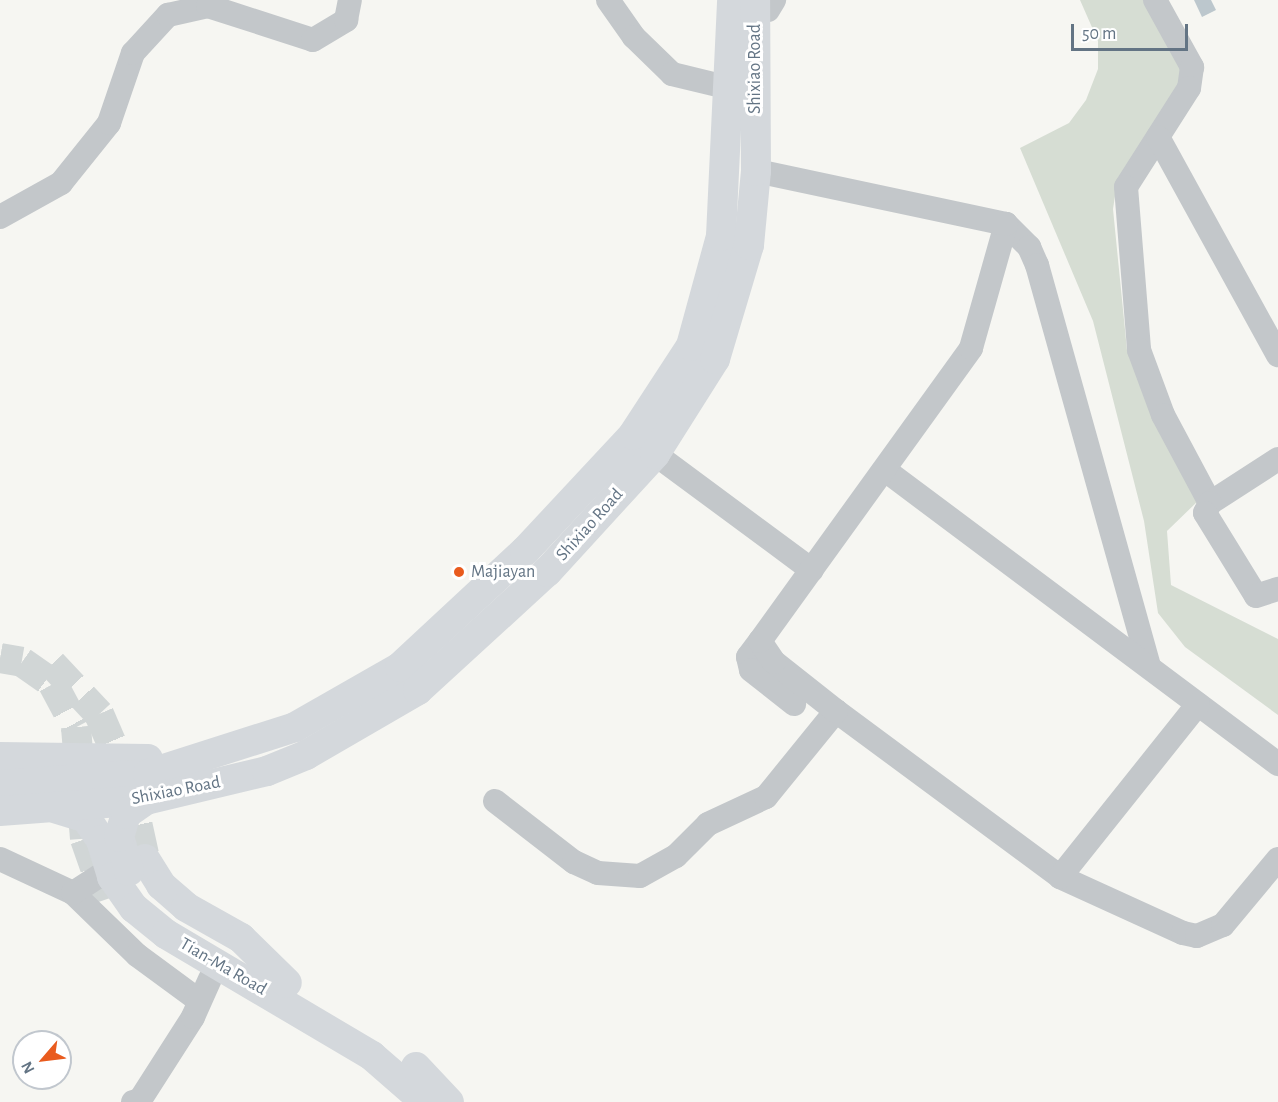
<!DOCTYPE html>
<html>
<head>
<meta charset="utf-8">
<style>
  body { margin:0 }
  #map { position:relative; width:1278px; height:1102px; overflow:hidden; background:#f6f6f2; font-family:"Alegreya Sans",sans-serif }
  div>[style] { position:absolute }
  .green>* { inset:0; background:#d6ddd3 }
  .water>* { inset:0; background:#bcc7cd }
  .major-tunnel>* { height:30px; margin-top:-15px; transform-origin:0; background:repeating-linear-gradient(90deg,#d1d6d6 0 30px,transparent 0 45px) }
  .minor>* { height:24px; margin:-12px; padding:0 12px; transform-origin:12px; border-radius:12px; background:#c3c7ca }
  .major>* { height:30px; margin:-15px; padding:0 15px; transform-origin:15px; border-radius:15px; background:#d4d8dc }
  .dots>* { width:16px; height:16px; translate:-50% -50%; box-sizing:border-box; border:3px solid #fff; border-radius:50% }
  span { translate:-50% -50%; white-space:nowrap; text-align:center; line-height:1.15; -webkit-text-stroke:6px #fff; paint-order:stroke }
  .street-label { font-size:18px; color:#637484 }
  .poi-label { font-size:18px; color:#637484 }
  .left { translate:0 -50%; text-align:left }
  .north { position:absolute; left:12px; top:1030px; width:60px; height:60px; box-sizing:border-box; background:#fff; border:2px solid #c1c7ce; border-radius:50%; rotate:242deg; font-size:16px; font-weight:700; line-height:24px; text-align:center; color:#637484 }
  .north::after { content:''; display:block; margin:auto; width:21px; height:27px; background:#e95b1e; clip-path:polygon(50% 0,100% 100%,50% 72%,0 100%) }
  .scale { position:absolute; left:1071px; top:24px; width:117px; height:27px; box-sizing:border-box; border:3px solid #637484; border-top:0; padding-left:8px; font-size:18px; line-height:21px; white-space:nowrap; color:#637484; -webkit-text-stroke:4px #fff; paint-order:stroke }
</style>
</head>
<body>
<div id="map">
  <div class="green">
    <div style="clip-path:polygon(1080px 0,1147px 0,1182px 68px,1179px 86px,1117px 183px,1113px 209px,1127px 350px,1153px 418px,1199px 500px,1167px 531px,1171px 585px,1278px 639px,1278px 715px,1185px 647px,1158px 613px,1144px 521px,1093px 321px,1020px 148px,1069px 123px,1086px 100px,1098px 69px,1098px 41px)"></div>
  </div>
  <div class="water">
    <div style="clip-path:polygon(1194px 0,1211px 0,1216px 10px,1202px 17px)"></div>
  </div>
  <div class="major-tunnel">
    <div style="left:0;top:658px;width:22px;rotate:10deg"></div>
    <div style="left:22px;top:662px;width:38px;rotate:35deg"></div>
    <div style="left:53px;top:684px;width:49px;rotate:61.9deg"></div>
    <div style="left:76px;top:727px;width:112px;rotate:85.4deg"></div>
    <div style="left:85px;top:839px;width:64px;rotate:70.7deg"></div>
    <div style="left:52px;top:664px;width:69px;rotate:46.8deg"></div>
    <div style="left:99px;top:714px;width:73px;rotate:66.6deg"></div>
    <div style="left:128px;top:781px;width:80px;rotate:77.7deg"></div>
  </div>
  <div class="minor">
    <div style="left:608px;top:0;width:45px;rotate:54.9deg"></div>
    <div style="left:634px;top:37px;width:53px;rotate:44.2deg"></div>
    <div style="left:672px;top:74px;width:60px;rotate:13.6deg"></div>
    <div style="left:1155px;top:0;width:77px;rotate:61.1deg"></div>
    <div style="left:1192px;top:67px;width:21px;rotate:98deg"></div>
    <div style="left:1189px;top:88px;width:117px;rotate:122.5deg"></div>
    <div style="left:1126px;top:187px;width:164px;rotate:85.4deg"></div>
    <div style="left:1139px;top:350px;width:69px;rotate:69.7deg"></div>
    <div style="left:1163px;top:415px;width:100px;rotate:61.9deg"></div>
    <div style="left:768px;top:10px;width:12px;rotate:-59deg"></div>
    <div style="left:1158px;top:137px;width:249px;rotate:61.2deg"></div>
    <div style="left:0;top:217px;width:70px;rotate:-29.1deg"></div>
    <div style="left:61px;top:183px;width:77px;rotate:-51.3deg"></div>
    <div style="left:109px;top:123px;width:74px;rotate:-71.1deg"></div>
    <div style="left:133px;top:53px;width:52px;rotate:-47.4deg"></div>
    <div style="left:168px;top:15px;width:41px;rotate:-12.7deg"></div>
    <div style="left:208px;top:6px;width:110px;rotate:17.9deg"></div>
    <div style="left:313px;top:40px;width:39px;rotate:-31deg"></div>
    <div style="left:346px;top:20px;width:20px;rotate:-79deg"></div>
    <div style="left:1006px;top:224px;width:33px;rotate:45deg"></div>
    <div style="left:1029px;top:247px;width:20px;rotate:66deg"></div>
    <div style="left:1037px;top:265px;width:417px;rotate:74.4deg"></div>
    <div style="left:655px;top:454px;width:195px;rotate:36.5deg"></div>
    <div style="left:1278px;top:459px;width:81px;rotate:147.1deg"></div>
    <div style="left:1210px;top:503px;width:11px;rotate:117deg"></div>
    <div style="left:1205px;top:513px;width:97px;rotate:58.4deg"></div>
    <div style="left:1256px;top:596px;width:23px;rotate:-18deg"></div>
    <div style="left:885px;top:470px;width:491px;rotate:36.8deg"></div>
    <div style="left:760px;top:641px;width:20px;rotate:127deg"></div>
    <div style="left:748px;top:657px;width:13px;rotate:77deg"></div>
    <div style="left:751px;top:670px;width:55px;rotate:38.3deg"></div>
    <div style="left:836px;top:711px;width:279px;rotate:36.5deg"></div>
    <div style="left:1060px;top:877px;width:135px;rotate:24.5deg"></div>
    <div style="left:1183px;top:933px;width:14px;rotate:12deg"></div>
    <div style="left:1197px;top:936px;width:28px;rotate:-23deg"></div>
    <div style="left:1223px;top:925px;width:86px;rotate:-50.2deg"></div>
    <div style="left:495px;top:801px;width:100px;rotate:37.7deg"></div>
    <div style="left:574px;top:862px;width:26px;rotate:25deg"></div>
    <div style="left:598px;top:873px;width:42px;rotate:4.1deg"></div>
    <div style="left:640px;top:876px;width:41px;rotate:-29.1deg"></div>
    <div style="left:676px;top:856px;width:45px;rotate:-45deg"></div>
    <div style="left:708px;top:824px;width:64px;rotate:-25deg"></div>
    <div style="left:766px;top:797px;width:111px;rotate:-50.9deg"></div>
    <div style="left:836px;top:711px;width:79px;rotate:-141.7deg"></div>
    <div style="left:774px;top:662px;width:25px;rotate:-124deg"></div>
    <div style="left:760px;top:641px;width:361px;rotate:-54.2deg"></div>
    <div style="left:971px;top:348px;width:129px;rotate:-74.2deg"></div>
    <div style="left:1006px;top:224px;width:256px;rotate:-168deg"></div>
    <div style="left:0;top:859px;width:81px;rotate:25deg"></div>
    <div style="left:73px;top:893px;width:89px;rotate:44.1deg"></div>
    <div style="left:137px;top:955px;width:74px;rotate:36.3deg"></div>
    <div style="left:1060px;top:877px;width:221px;rotate:-51.4deg"></div>
    <div style="left:73px;top:893px;width:44px;rotate:-33deg"></div>
    <div style="left:133px;top:1102px;width:7px;rotate:-16deg"></div>
    <div style="left:140px;top:1100px;width:98px;rotate:-57.4deg"></div>
    <div style="left:193px;top:1017px;width:42px;rotate:-65.9deg"></div>
  </div>
  <div class="major">
    <div style="left:0;top:757px;width:148px;rotate:0.8deg"></div>
    <div style="left:0;top:785px;width:148px;rotate:-4.3deg"></div>
    <div style="left:148px;top:774px;width:154px;rotate:-17.7deg"></div>
    <div style="left:295px;top:727px;width:121px;rotate:-29.7deg"></div>
    <div style="left:400px;top:667px;width:171px;rotate:-42.9deg"></div>
    <div style="left:525px;top:551px;width:158px;rotate:-47deg"></div>
    <div style="left:633px;top:435px;width:106px;rotate:-56.9deg"></div>
    <div style="left:691px;top:346px;width:114px;rotate:-74.7deg"></div>
    <div style="left:721px;top:236px;width:236px;rotate:-87.3deg"></div>
    <div style="left:57px;top:809px;width:30px;rotate:17deg"></div>
    <div style="left:86px;top:818px;width:27px;rotate:56deg"></div>
    <div style="left:101px;top:840px;width:39px;rotate:73deg"></div>
    <div style="left:112px;top:877px;width:38px;rotate:55deg"></div>
    <div style="left:134px;top:908px;width:41px;rotate:39.1deg"></div>
    <div style="left:166px;top:934px;width:239px;rotate:30.6deg"></div>
    <div style="left:372px;top:1056px;width:70px;rotate:41deg"></div>
    <div style="left:0;top:811px;width:146px;rotate:-4.3deg"></div>
    <div style="left:146px;top:800px;width:124px;rotate:-13.5deg"></div>
    <div style="left:267px;top:771px;width:42px;rotate:-22.3deg"></div>
    <div style="left:306px;top:755px;width:129px;rotate:-30.1deg"></div>
    <div style="left:418px;top:690px;width:175px;rotate:-42.5deg"></div>
    <div style="left:547px;top:572px;width:160px;rotate:-47.5deg"></div>
    <div style="left:655px;top:454px;width:112px;rotate:-57.7deg"></div>
    <div style="left:715px;top:359px;width:119px;rotate:-73.4deg"></div>
    <div style="left:749px;top:245px;width:74px;rotate:-84.6deg"></div>
    <div style="left:756px;top:171px;width:171px;rotate:-90.3deg"></div>
    <div style="left:145px;top:859px;width:31px;rotate:58deg"></div>
    <div style="left:161px;top:885px;width:33px;rotate:41deg"></div>
    <div style="left:186px;top:907px;width:63px;rotate:29.4deg"></div>
    <div style="left:241px;top:938px;width:64px;rotate:44.4deg"></div>
    <div style="left:129px;top:871px;width:35px;rotate:-106deg"></div>
    <div style="left:119px;top:837px;width:24px;rotate:-73deg"></div>
    <div style="left:126px;top:814px;width:24px;rotate:-35deg"></div>
    <div style="left:416px;top:1067px;width:48px;rotate:46.7deg"></div>
  </div>
  <div class="dots">
    <div style="left:459px;top:572px;background:#e95b1e"></div>
  </div>
  <div class="street-label">
    <span style="left:755px;top:69px;rotate:-90deg">Shixiao Road</span>
    <span style="left:590px;top:525px;rotate:-48deg">Shixiao Road</span>
    <span style="left:176px;top:791px;rotate:-11deg">Shixiao Road</span>
    <span style="left:223px;top:967px;rotate:30deg">Tian-Ma Road</span>
  </div>
  <div class="poi-label">
    <span class="left" style="left:471px;top:572px">Majiayan</span>
  </div>
  <div class="north">N</div>
  <div class="scale">50 m</div>
</div>
</body>
</html>
